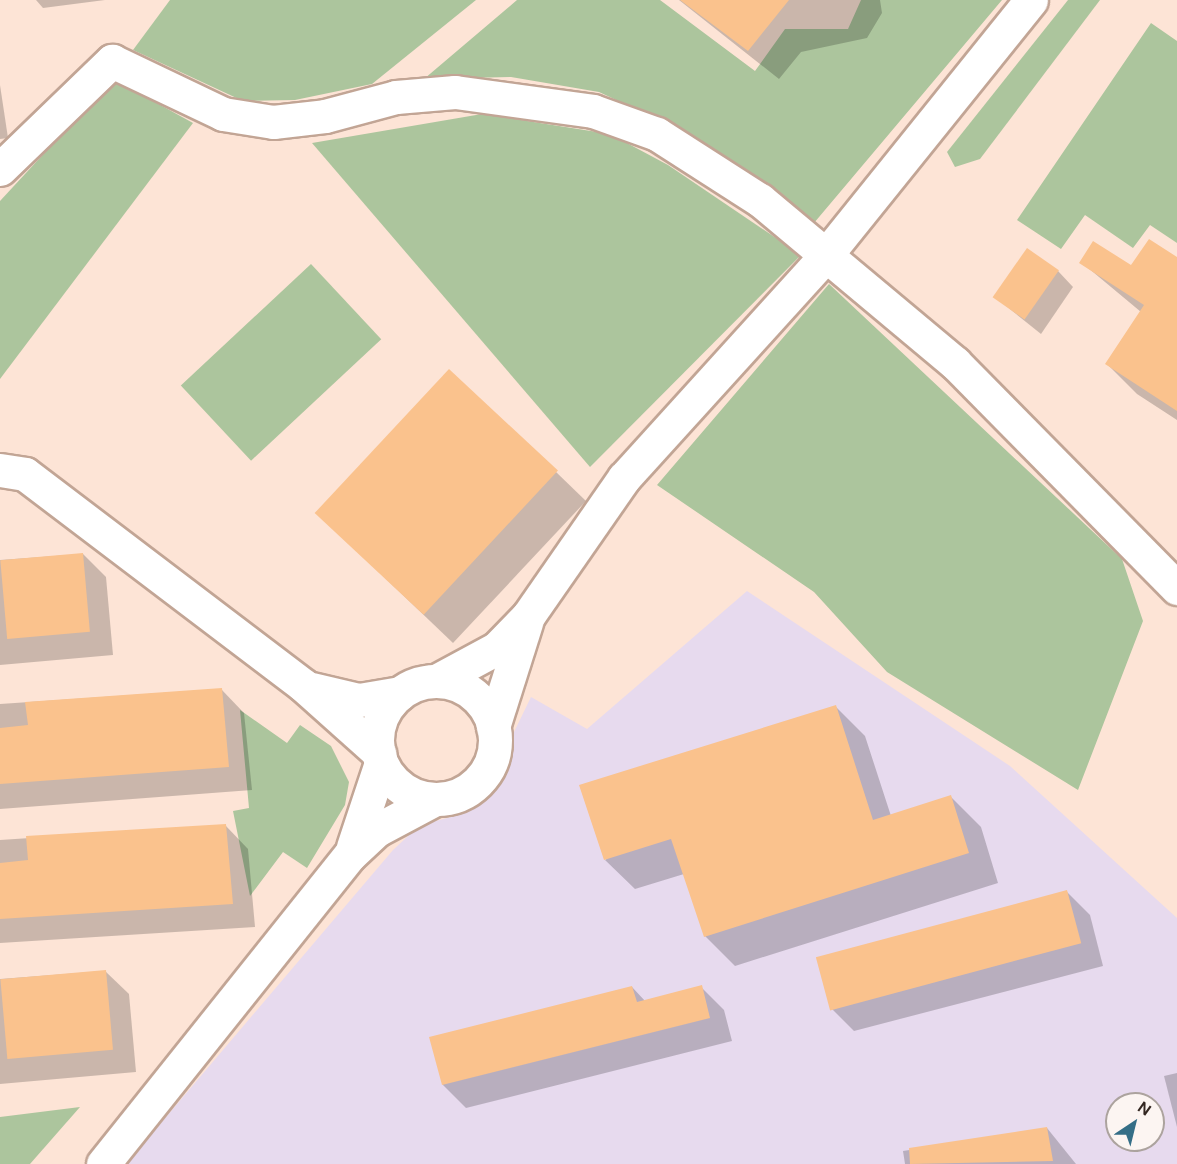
<!DOCTYPE html>
<html>
<head>
<meta charset="utf-8">
<style>
  body { margin:0 }
  #map { position:relative; width:1177px; height:1164px; overflow:hidden; background:#fde4d6; font-family:"DM Sans",sans-serif }
  div>[style] { position:absolute }
  .industrial>* { inset:0; background:#e7daee }
  .green>* { inset:0; background:#acc59d; transform-origin:0 0 }
  .shadow>* { inset:0; background:#0003 }
  .building>* { inset:0; background:#fac28d; transform-origin:0 0 }
  .roads { filter:drop-shadow(2px 0 #c2a595) drop-shadow(-2px 0 #c2a595) drop-shadow(0 2px #c2a595) drop-shadow(0 -2px #c2a595) }
  .street>* { height:33px; margin:-16.5px; padding:0 16.5px; transform-origin:16.5px; border-radius:16.5px; background:#fff }
  .street>.ring { margin:-16.5px; padding:0; box-sizing:content-box; background:none; border:33px solid #fff; border-radius:50% }
  span { translate:-50% -50%; white-space:nowrap; text-align:center; line-height:1.15; -webkit-text-stroke:4.5px #fcf5f2; paint-order:stroke }
  .north { position:absolute; left:1105px; top:1092px; width:60px; height:60px; box-sizing:border-box; background:#fcf5f2; border:2px solid #aca39e; border-radius:50%; rotate:35deg; font-size:16px; font-weight:700; line-height:24px; text-align:center; color:#332721 }
  .north::after { content:''; display:block; margin:auto; width:21px; height:27px; background:#346e87; clip-path:polygon(50% 0,100% 100%,50% 72%,0 100%) }
</style>
</head>
<body>
<div id="map">
  <div class="industrial">
    <div style="clip-path:polygon(evenodd,747px 591px,1010px 766px,1177px 918px,1177px 1164px,126px 1164px,393px 850px,420px 825px,459px 815px,488px 790px,507px 761px,514px 732px,531px 697px,587px 729px,747px 591px,1117px 1104px,1153px 1104px,1153px 1140px,1117px 1140px,1117px 1104px)"></div>
  </div>
  <div class="green">
    <div style="clip-path:polygon(170px 0,476px 0,372px 84px,295px 100px,243px 101px,133px 50px)"></div>
    <div style="clip-path:polygon(517px 0,660px 0,755px 71px,785px 29px,848px 29px,861px 0,1002px 0,814px 223px,668px 124px,599px 92px,511px 77px,424px 79px)"></div>
    <div style="clip-path:polygon(1068px 0,1100px 0,980px 159px,955px 167px,947px 152px)"></div>
    <div style="clip-path:polygon(1151px 23px,1177px 41px,1177px 243px,1150px 225px,1133px 248px,1085px 215px,1061px 249px,1017px 220px)"></div>
    <div style="clip-path:polygon(113px 79px,193px 123px,0 379px,0 201px)"></div>
    <div style="clip-path:polygon(482px 114px,610px 134px,668px 165px,801px 255px,590px 467px,312px 143px)"></div>
    <div style="left:311px;top:264px;width:103px;height:178px;rotate:47deg"></div>
    <div style="clip-path:polygon(829px 284px,1122px 559px,1143px 621px,1078px 790px,887px 672px,814px 592px,657px 485px)"></div>
    <div style="clip-path:polygon(240px 710px,287px 743px,300px 725px,331px 746px,349px 782px,345px 805px,307px 868px,283px 852px,250px 896px,233px 811px,249px 808px)"></div>
    <div style="clip-path:polygon(80px 1107px,30px 1164px,0 1164px,0 1117px)"></div>
  </div>
  <div class="shadow">
    <div style="clip-path:polygon(36px 0,105px 0,43px 8px)"></div>
    <div style="clip-path:polygon(679px 0,880px 0,882px 13px,867px 38px,801px 52px,779px 79px)"></div>
    <div style="clip-path:polygon(0 85px,8px 138px,0 139px)"></div>
    <div style="clip-path:polygon(1177px 259px,1177px 420px,1137px 394px,1107px 364px,1141px 312px,1081px 262px,1132px 267px)"></div>
    <div style="clip-path:polygon(1058px 271px,1073px 287px,1041px 334px,995px 297px)"></div>
    <div style="clip-path:polygon(556px 472px,586px 501px,453px 643px,316px 512px)"></div>
    <div style="clip-path:polygon(83px 554px,106px 577px,113px 655px,0 665px,0 560px)"></div>
    <div style="clip-path:polygon(221px 689px,244px 713px,252px 790px,0 809px,0 704px)"></div>
    <div style="clip-path:polygon(835px 706px,865px 736px,891px 816px,951px 797px,981px 827px,998px 883px,735px 966px,705px 936px,684px 874px,635px 889px,605px 860px)"></div>
    <div style="clip-path:polygon(225px 825px,248px 849px,255px 927px,0 943px,0 840px)"></div>
    <div style="clip-path:polygon(1067px 892px,1090px 915px,1103px 966px,854px 1031px,831px 1008px)"></div>
    <div style="clip-path:polygon(105px 971px,129px 994px,136px 1072px,0 1084px,0 979px)"></div>
    <div style="clip-path:polygon(632px 987px,646px 1002px,701px 987px,724px 1010px,732px 1041px,466px 1108px,443px 1085px,431px 1038px)"></div>
    <div style="clip-path:polygon(1177px 1073px,1177px 1127px,1164px 1076px)"></div>
    <div style="clip-path:polygon(1047px 1128px,1076px 1164px,905px 1164px,903px 1151px)"></div>
  </div>
  <div class="building">
    <div style="clip-path:polygon(680px 0,789px 0,748px 51px)"></div>
    <div style="clip-path:polygon(1149px 239px,1177px 257px,1177px 411px,1105px 364px,1144px 305px,1079px 263px,1093px 241px,1131px 265px)"></div>
    <div style="left:1027px;top:248px;width:39px;height:60px;rotate:35deg"></div>
    <div style="left:449px;top:369px;width:149px;height:197px;rotate:43deg"></div>
    <div style="left:83px;top:553px;width:79px;height:83px;rotate:85deg"></div>
    <div style="clip-path:polygon(222px 688px,229px 767px,0 784px,0 728px,28px 725px,25px 702px)"></div>
    <div style="clip-path:polygon(836px 705px,873px 820px,951px 795px,969px 853px,704px 937px,671px 839px,604px 860px,579px 785px)"></div>
    <div style="clip-path:polygon(226px 824px,233px 904px,0 919px,0 863px,28px 860px,26px 836px)"></div>
    <div style="left:1067px;top:890px;width:55px;height:260px;rotate:75deg"></div>
    <div style="left:106px;top:970px;width:80px;height:106px;rotate:85deg"></div>
    <div style="clip-path:polygon(702px 985px,710px 1018px,442px 1085px,429px 1037px,632px 986px,637px 1002px)"></div>
    <div style="clip-path:polygon(1047px 1127px,1053px 1161px,910px 1164px,909px 1148px)"></div>
  </div>
  <div class="roads">
    <div class="street">
      <div style="left:0;top:169px;width:156px;rotate:-44deg"></div>
      <div style="left:112px;top:61px;width:123px;rotate:25.5deg"></div>
      <div style="left:223px;top:114px;width:51px;rotate:9.1deg"></div>
      <div style="left:273px;top:122px;width:52px;rotate:-6.6deg"></div>
      <div style="left:325px;top:116px;width:73px;rotate:-15deg"></div>
      <div style="left:396px;top:97px;width:59px;rotate:-4.8deg"></div>
      <div style="left:455px;top:92px;width:139px;rotate:7.8deg"></div>
      <div style="left:593px;top:111px;width:68px;rotate:19.8deg"></div>
      <div style="left:657px;top:134px;width:122px;rotate:32.7deg"></div>
      <div style="left:760px;top:200px;width:254px;rotate:39.9deg"></div>
      <div style="left:955px;top:363px;width:316px;rotate:45.4deg"></div>
      <div style="left:0;top:470px;width:25px;rotate:9deg"></div>
      <div style="left:25px;top:474px;width:350px;rotate:37.2deg"></div>
      <div style="left:304px;top:686px;width:101px;rotate:41.8deg"></div>
      <div style="left:436px;top:681px;width:69px;rotate:-28.4deg"></div>
      <div style="left:497px;top:648px;width:45px;rotate:-45.9deg"></div>
      <div style="left:528px;top:616px;width:168px;rotate:-55.2deg"></div>
      <div style="left:624px;top:478px;width:301px;rotate:-47.8deg"></div>
      <div style="left:826px;top:255px;width:327px;rotate:-51.2deg"></div>
      <div class="ring" style="left:377px;top:681px;width:85px;height:85px"></div>
      <div style="left:312px;top:689px;width:48px;rotate:13.2deg"></div>
      <div style="left:359px;top:700px;width:42px;rotate:-9.7deg"></div>
      <div style="left:493px;top:727px;width:109px;rotate:-72.4deg"></div>
      <div style="left:353px;top:847px;width:89px;rotate:-71.6deg"></div>
      <div style="left:103px;top:1164px;width:396px;rotate:-51.4deg"></div>
      <div style="left:350px;top:855px;width:37px;rotate:-43deg"></div>
      <div style="left:377px;top:830px;width:66px;rotate:-28.1deg"></div>
    </div>
  </div>
  <div class="north">N</div>
</div>
</body>
</html>
